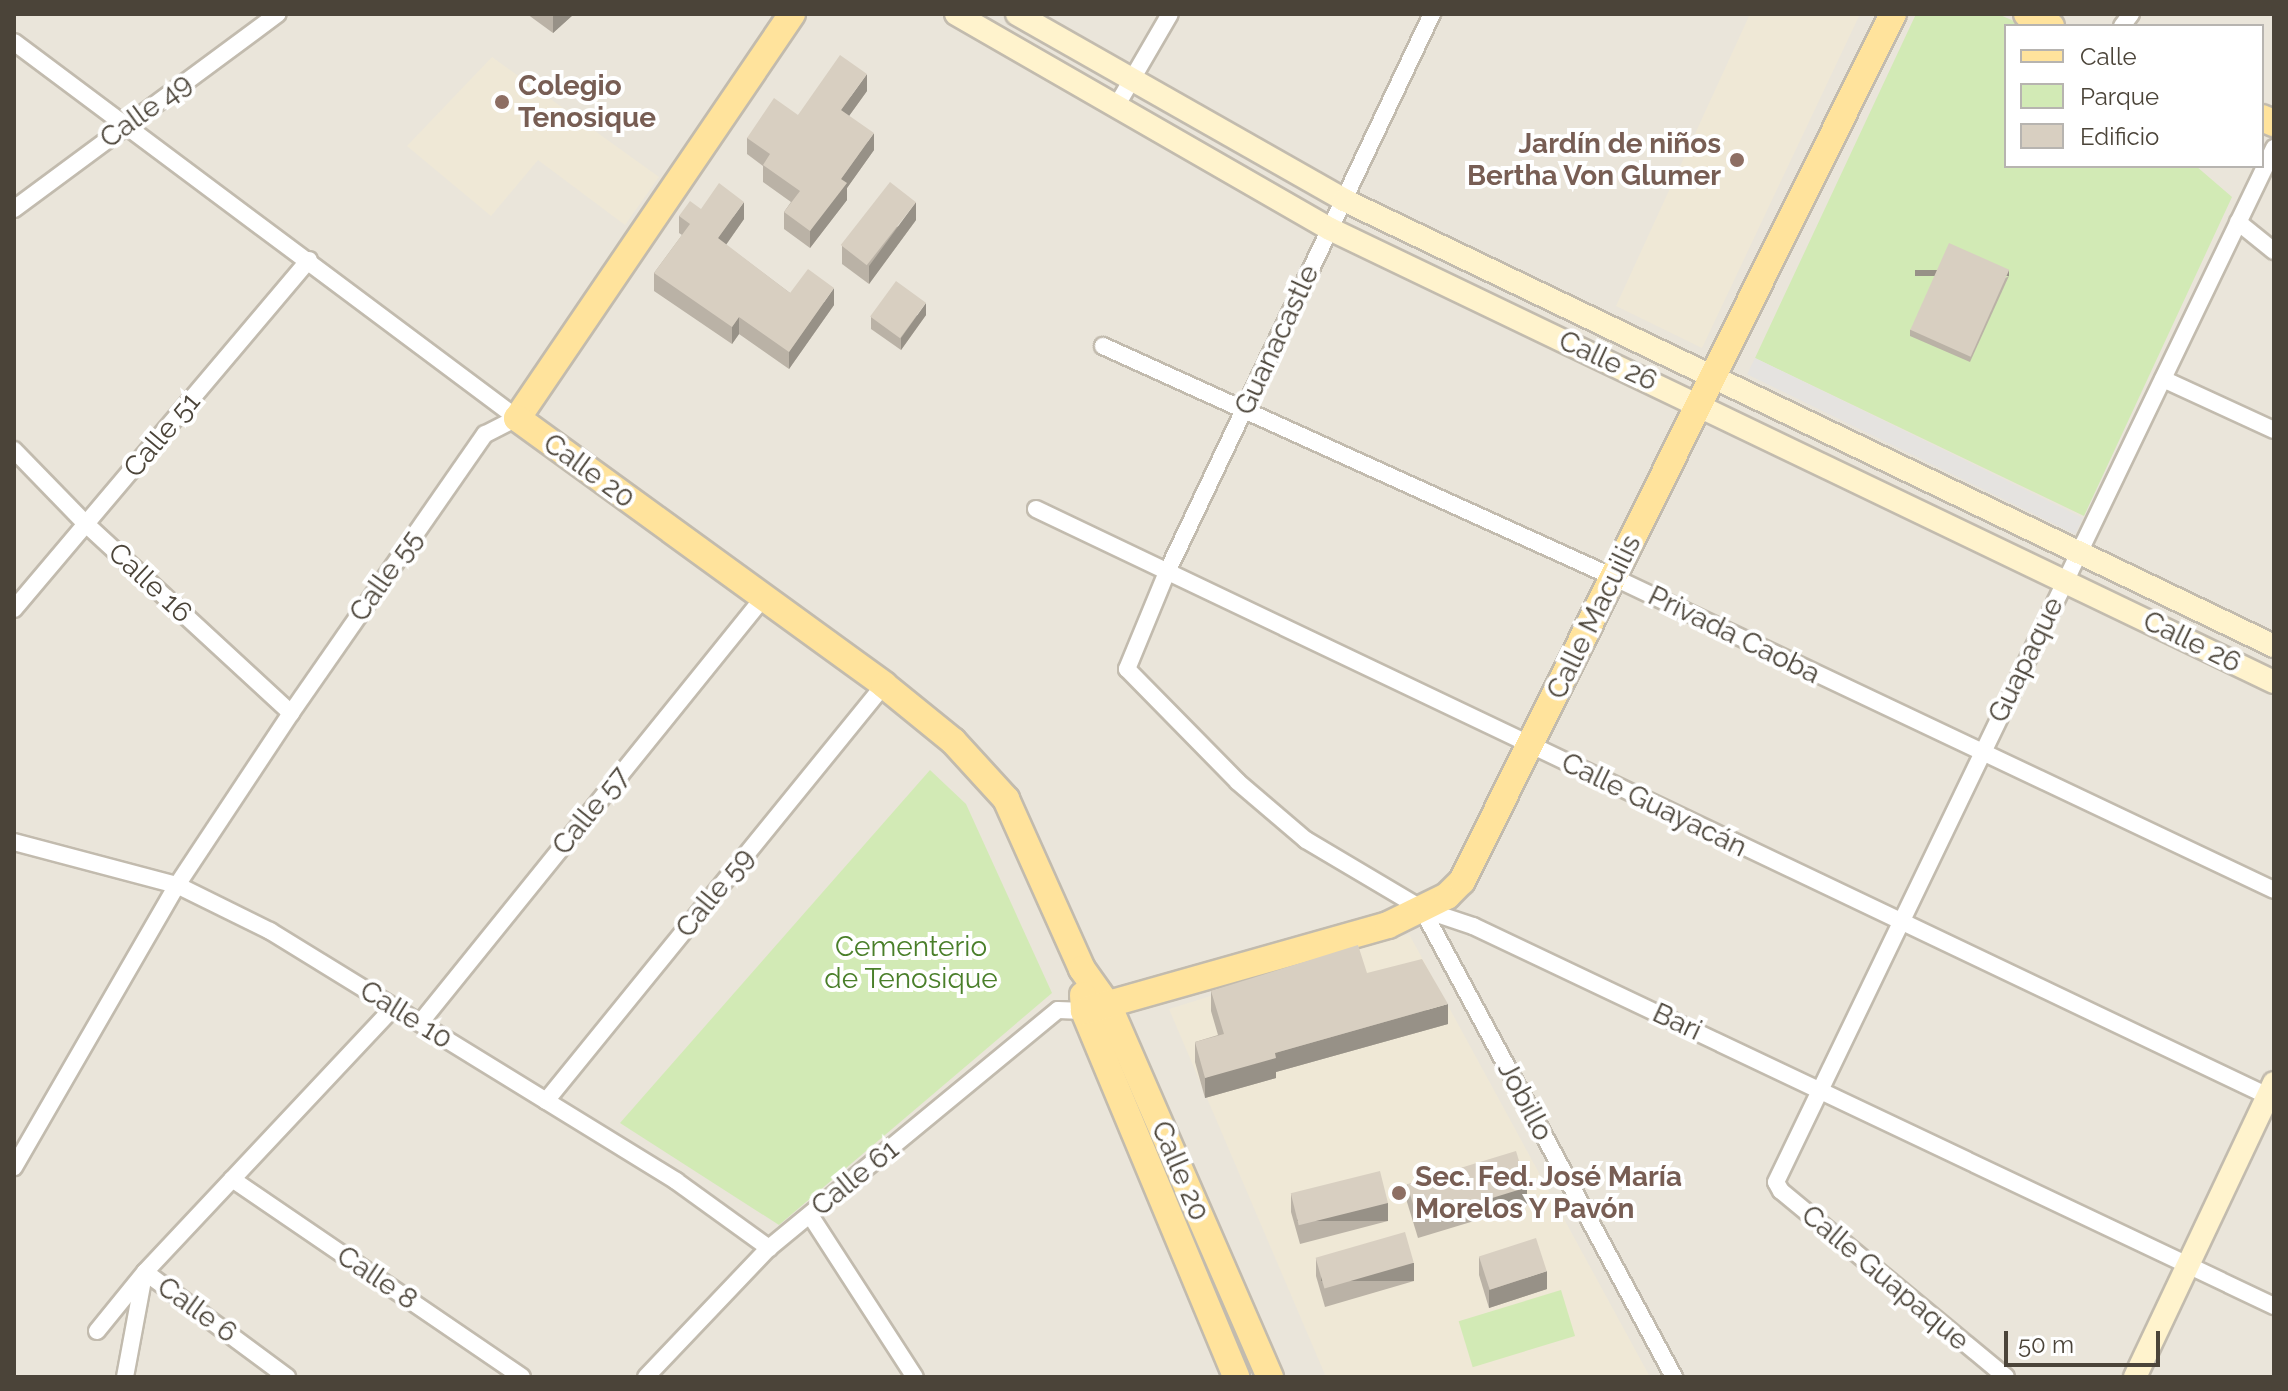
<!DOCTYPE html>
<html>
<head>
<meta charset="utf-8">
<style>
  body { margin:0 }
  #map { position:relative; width:2288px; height:1391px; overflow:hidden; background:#f6f3ec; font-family:Raleway,sans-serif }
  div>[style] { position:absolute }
  .residential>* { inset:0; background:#eae5da }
  .education>* { inset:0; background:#efe8d6 }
  .green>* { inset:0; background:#d2eab5; transform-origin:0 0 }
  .parking>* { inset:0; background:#e5e3e0; transform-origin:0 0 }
  .roads { filter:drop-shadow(2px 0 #c2bbae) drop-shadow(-2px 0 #c2bbae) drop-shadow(0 2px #c2bbae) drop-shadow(0 -2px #c2bbae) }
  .street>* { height:16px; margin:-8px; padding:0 8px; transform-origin:8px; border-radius:8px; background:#fff }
  .secondary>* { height:22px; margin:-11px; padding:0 11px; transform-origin:11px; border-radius:11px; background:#fff3cd }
  .primary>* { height:26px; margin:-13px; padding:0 13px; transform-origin:13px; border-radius:13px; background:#ffe39c }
  .wall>* { inset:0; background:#bab2a6 }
  .shaded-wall>* { inset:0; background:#979187; transform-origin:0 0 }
  .building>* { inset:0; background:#d8cfc1; transform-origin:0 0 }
  .dots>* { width:22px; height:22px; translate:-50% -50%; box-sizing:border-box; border:4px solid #fff; border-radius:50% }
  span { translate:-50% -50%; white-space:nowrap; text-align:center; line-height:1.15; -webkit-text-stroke:8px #fff; paint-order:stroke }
  .education-label { font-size:28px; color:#785e54; font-weight:700 }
  .left { translate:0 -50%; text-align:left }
  .right { translate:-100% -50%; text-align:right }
  .street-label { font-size:28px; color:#4b4439 }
  .park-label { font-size:28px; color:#4a7f2a }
  .frame { position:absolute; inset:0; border:16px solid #4b4439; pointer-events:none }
  .legend { position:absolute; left:2004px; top:24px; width:260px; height:144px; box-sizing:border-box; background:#fff; border:2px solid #b7b4b0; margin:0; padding:10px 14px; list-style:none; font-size:24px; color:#4b4439 }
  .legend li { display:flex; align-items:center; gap:16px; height:40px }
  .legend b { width:40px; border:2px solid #b7b4b0 }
  .scale { position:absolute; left:2004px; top:1331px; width:156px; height:36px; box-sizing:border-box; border:4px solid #4b4439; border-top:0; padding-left:10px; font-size:24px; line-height:28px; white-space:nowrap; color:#4b4439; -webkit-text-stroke:6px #fff; paint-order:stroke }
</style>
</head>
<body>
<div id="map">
  <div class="residential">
    <div style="clip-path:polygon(evenodd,14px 14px,2274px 14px,2274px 1377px,14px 1377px,14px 14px,2006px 26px,2262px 26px,2262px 166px,2006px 166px,2006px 26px)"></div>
  </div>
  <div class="education">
    <div style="clip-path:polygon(1750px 14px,1860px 14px,1702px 348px,1616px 306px)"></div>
    <div style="clip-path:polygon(492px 57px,659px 177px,625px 225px,538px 160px,491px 216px,407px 146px)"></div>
    <div style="clip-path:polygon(1409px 934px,1650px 1377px,1326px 1377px,1169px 1009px)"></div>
  </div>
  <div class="green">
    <div style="clip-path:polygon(1916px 14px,1998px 14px,2025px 26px,2006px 26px,2006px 166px,2196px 166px,2232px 197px,2084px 516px,1755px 358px)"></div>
    <div style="clip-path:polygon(930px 770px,966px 804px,1052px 993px,779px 1225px,620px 1123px)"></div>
    <div style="left:1561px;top:1290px;width:48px;height:107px;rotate:73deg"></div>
  </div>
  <div class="parking">
    <div style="left:1755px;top:358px;width:365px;height:18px;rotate:26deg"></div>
  </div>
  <div class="roads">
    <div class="street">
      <div style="left:1432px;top:14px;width:618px;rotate:115.4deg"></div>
      <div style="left:1167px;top:572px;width:105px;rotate:112.4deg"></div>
      <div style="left:1127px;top:669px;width:158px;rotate:45.5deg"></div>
      <div style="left:1238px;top:782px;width:89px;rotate:40.5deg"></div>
      <div style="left:1306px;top:840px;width:135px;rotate:30.7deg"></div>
      <div style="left:1422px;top:909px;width:54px;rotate:18.4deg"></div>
      <div style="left:1473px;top:926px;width:887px;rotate:25.38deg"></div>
      <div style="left:2122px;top:26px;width:15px;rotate:-53deg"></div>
      <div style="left:14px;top:42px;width:628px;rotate:36.78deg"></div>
      <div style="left:517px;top:418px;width:36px;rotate:153deg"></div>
      <div style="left:485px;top:434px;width:340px;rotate:124.8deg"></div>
      <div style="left:291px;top:713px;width:206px;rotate:123.5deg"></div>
      <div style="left:177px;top:885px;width:326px;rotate:120deg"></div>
      <div style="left:1117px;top:105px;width:105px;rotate:-59.8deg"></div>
      <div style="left:14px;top:209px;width:328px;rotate:-36.5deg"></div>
      <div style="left:2238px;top:222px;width:46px;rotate:38.9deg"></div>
      <div style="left:1103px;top:346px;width:560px;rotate:24.37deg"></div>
      <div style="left:1613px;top:577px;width:731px;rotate:25.34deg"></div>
      <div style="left:2163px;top:379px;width:122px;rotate:24.7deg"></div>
      <div style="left:14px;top:450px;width:103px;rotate:45.8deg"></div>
      <div style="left:86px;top:524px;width:279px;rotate:42.7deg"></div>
      <div style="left:1036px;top:509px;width:1371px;rotate:25.48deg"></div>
      <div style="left:14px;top:609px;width:457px;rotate:-49.8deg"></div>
      <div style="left:14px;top:842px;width:169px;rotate:14.8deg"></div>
      <div style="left:177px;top:885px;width:104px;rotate:26.3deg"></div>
      <div style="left:270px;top:931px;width:477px;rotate:31.6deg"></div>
      <div style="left:676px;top:1181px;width:115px;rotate:35.8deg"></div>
      <div style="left:1422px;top:909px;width:532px;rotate:61.7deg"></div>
      <div style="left:420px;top:1023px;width:546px;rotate:-51.09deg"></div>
      <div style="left:546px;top:1101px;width:536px;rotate:-50.91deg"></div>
      <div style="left:232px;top:1179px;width:351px;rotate:34.3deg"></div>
      <div style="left:810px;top:1215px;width:193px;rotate:57.1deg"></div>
      <div style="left:145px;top:1272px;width:177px;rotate:36.5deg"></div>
      <div style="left:97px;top:1331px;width:76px;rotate:-50.9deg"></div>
      <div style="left:145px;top:1272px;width:364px;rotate:-46.8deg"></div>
      <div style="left:125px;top:1377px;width:105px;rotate:-79.5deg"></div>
      <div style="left:646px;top:1377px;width:178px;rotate:-46.4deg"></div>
      <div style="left:769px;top:1248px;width:374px;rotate:-39.5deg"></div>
      <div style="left:1058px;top:1010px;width:26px;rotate:2deg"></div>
      <div style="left:2006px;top:1377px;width:292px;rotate:-140.4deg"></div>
      <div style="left:1781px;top:1191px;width:10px;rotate:-119deg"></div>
      <div style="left:1776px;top:1182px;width:1148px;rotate:-64.28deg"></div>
    </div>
    <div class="secondary">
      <div style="left:956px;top:14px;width:431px;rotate:29.9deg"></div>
      <div style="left:1330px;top:229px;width:1047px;rotate:25.64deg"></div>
      <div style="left:1017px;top:14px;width:376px;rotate:29.6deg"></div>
      <div style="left:1344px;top:200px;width:1031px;rotate:25.62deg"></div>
      <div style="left:2135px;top:1377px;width:325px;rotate:-64.7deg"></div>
    </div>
    <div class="primary">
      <div style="left:792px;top:14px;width:489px;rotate:124.2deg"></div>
      <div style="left:517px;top:418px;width:454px;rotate:36deg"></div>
      <div style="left:884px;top:685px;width:89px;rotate:39.1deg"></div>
      <div style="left:953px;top:741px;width:79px;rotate:47.6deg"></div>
      <div style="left:1006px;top:799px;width:186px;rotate:65.9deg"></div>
      <div style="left:1082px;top:969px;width:47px;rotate:54.6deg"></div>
      <div style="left:1109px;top:1007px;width:404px;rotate:66.5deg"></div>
      <div style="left:2027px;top:14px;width:27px;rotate:27deg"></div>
      <div style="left:2262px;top:118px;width:13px;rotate:23deg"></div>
      <div style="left:1083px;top:995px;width:16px;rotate:86deg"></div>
      <div style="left:1084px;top:1011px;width:396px;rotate:67.4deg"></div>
      <div style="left:1084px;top:1011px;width:316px;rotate:-15.8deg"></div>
      <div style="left:1388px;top:925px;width:66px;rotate:-26.2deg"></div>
      <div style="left:1447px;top:896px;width:21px;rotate:-45deg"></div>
      <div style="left:1462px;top:881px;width:968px;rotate:-63.57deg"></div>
    </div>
  </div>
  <div class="wall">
    <div style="clip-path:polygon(527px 14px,574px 14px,553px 33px)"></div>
    <div style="clip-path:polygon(867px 91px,849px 116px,874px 150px,847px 188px,847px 200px,810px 248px,784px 229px,784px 212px,791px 202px,763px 182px,763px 166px,747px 154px,747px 138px,798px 115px)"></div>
    <div style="clip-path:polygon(701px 209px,744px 219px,726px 245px,790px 293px,834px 305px,789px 369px,739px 334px,732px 344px,654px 291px,654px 273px,682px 235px,679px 233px,679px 216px)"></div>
    <div style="clip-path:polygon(916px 220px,869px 284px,842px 264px,842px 246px)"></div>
    <div style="clip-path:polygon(2009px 276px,1970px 362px,1910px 336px,1910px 330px)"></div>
    <div style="clip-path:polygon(926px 315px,901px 350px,871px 329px,871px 317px)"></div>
    <div style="clip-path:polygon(1367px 973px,1448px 1024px,1276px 1072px,1276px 1078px,1205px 1098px,1195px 1062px,1195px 1042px,1218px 1035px,1211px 1011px,1211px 991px)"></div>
    <div style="clip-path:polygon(1407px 1184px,1527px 1205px,1418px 1238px,1407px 1202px)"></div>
    <div style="clip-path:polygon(1291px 1194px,1388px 1221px,1300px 1244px,1291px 1212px)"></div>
    <div style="clip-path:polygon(1479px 1257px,1547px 1289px,1489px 1308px,1479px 1275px)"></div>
    <div style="clip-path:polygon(1316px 1258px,1414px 1281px,1325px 1307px,1316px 1276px)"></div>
  </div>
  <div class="shaded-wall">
    <div style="clip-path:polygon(553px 14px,574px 14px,553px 33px)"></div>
    <div style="clip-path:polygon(867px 74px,867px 91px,841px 127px,841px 110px)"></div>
    <div style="clip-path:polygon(874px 133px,874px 150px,847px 188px,847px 200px,810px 248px,810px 231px,841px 179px)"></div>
    <div style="clip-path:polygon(744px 202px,744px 219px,718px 256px,718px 238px)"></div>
    <div style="clip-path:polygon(916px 202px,916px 220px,869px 284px,869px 266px)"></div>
    <div style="left:2009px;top:270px;width:6px;height:94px;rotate:90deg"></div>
    <div style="clip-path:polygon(834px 288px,834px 305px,789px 369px,789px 352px)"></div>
    <div style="clip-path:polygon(926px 303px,926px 315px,901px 350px,901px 338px)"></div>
    <div style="clip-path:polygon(739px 317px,739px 334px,732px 344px,732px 327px)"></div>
    <div style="clip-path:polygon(1448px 1004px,1448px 1024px,1276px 1072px,1276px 1078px,1205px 1098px,1205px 1078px,1275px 1053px)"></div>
    <div style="left:1527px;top:1187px;width:18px;height:114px;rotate:90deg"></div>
    <div style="left:1388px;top:1203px;width:18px;height:91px;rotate:90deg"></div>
    <div style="left:1414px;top:1263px;width:18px;height:93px;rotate:90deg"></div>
    <div style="clip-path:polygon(1547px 1271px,1547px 1289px,1489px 1308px,1489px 1290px)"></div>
  </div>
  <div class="building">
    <div style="clip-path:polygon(840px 55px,867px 74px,841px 110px,874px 133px,841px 179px,847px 183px,810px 231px,784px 212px,800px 191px,763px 165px,770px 154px,747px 138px,774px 98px,798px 115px)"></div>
    <div style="left:890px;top:182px;width:33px;height:80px;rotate:38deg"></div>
    <div style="clip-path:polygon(719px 183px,744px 202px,718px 238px,790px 293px,808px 269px,834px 288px,789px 352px,739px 317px,732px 327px,654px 273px,690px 224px,679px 216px,690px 201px,701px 209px)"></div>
    <div style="left:1949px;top:243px;width:66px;height:95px;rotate:24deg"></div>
    <div style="left:896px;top:281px;width:37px;height:44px;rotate:36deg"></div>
    <div style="clip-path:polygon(1358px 945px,1367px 973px,1422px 959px,1448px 1004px,1275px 1053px,1276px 1058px,1205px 1078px,1195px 1042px,1224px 1034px,1211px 991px)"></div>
    <div style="left:1516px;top:1151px;width:38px;height:114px;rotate:73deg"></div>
    <div style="left:1380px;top:1171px;width:33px;height:92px;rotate:76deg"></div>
    <div style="left:1405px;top:1232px;width:32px;height:93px;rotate:74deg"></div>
    <div style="left:1536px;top:1238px;width:35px;height:60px;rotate:72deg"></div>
  </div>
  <div class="dots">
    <div style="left:502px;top:102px;background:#8d6e63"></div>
    <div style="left:1737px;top:160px;background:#8d6e63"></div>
    <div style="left:1399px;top:1193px;background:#8d6e63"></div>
  </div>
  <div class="education-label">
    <span class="left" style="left:518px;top:102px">Colegio<br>Tenosique</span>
    <span class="right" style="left:1721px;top:160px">Jardín de niños<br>Bertha Von Glumer</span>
    <span class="left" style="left:1415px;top:1193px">Sec. Fed. José María<br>Morelos Y Pavón</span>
  </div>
  <div class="street-label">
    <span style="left:146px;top:111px;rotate:-36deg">Calle 49</span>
    <span style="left:1277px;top:340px;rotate:-65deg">Guanacastle</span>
    <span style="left:1608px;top:361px;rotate:25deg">Calle 26</span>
    <span style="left:162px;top:435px;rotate:-50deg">Calle 51</span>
    <span style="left:589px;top:471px;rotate:36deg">Calle 20</span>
    <span style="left:386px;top:576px;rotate:-55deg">Calle 55</span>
    <span style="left:150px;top:583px;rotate:43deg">Calle 16</span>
    <span style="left:1594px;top:617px;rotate:-64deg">Calle Macuilis</span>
    <span style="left:1734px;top:635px;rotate:26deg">Privada Caoba</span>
    <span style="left:2192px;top:642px;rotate:26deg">Calle 26</span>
    <span style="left:2026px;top:660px;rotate:-64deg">Guapaque</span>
    <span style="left:1654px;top:805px;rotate:26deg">Calle Guayacán</span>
    <span style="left:591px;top:811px;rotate:-51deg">Calle 57</span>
    <span style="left:715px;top:893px;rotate:-51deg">Calle 59</span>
    <span style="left:406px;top:1015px;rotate:32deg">Calle 10</span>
    <span style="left:1677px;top:1022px;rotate:25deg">Bari</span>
    <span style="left:1525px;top:1101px;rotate:62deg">Jobillo</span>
    <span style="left:1180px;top:1171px;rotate:67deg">Calle 20</span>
    <span style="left:855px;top:1178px;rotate:-39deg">Calle 61</span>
    <span style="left:377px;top:1278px;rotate:34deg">Calle 8</span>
    <span style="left:1885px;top:1278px;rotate:40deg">Calle Guapaque</span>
    <span style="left:197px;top:1310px;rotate:36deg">Calle 6</span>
  </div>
  <div class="park-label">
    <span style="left:911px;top:963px">Cementerio<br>de Tenosique</span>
  </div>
  <div class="frame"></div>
  <ul class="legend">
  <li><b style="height:10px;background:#ffe39c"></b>Calle</li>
  <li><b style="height:22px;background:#d2eab5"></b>Parque</li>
  <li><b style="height:22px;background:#d8cfc1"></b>Edificio</li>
  </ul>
  <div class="scale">50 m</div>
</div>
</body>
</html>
